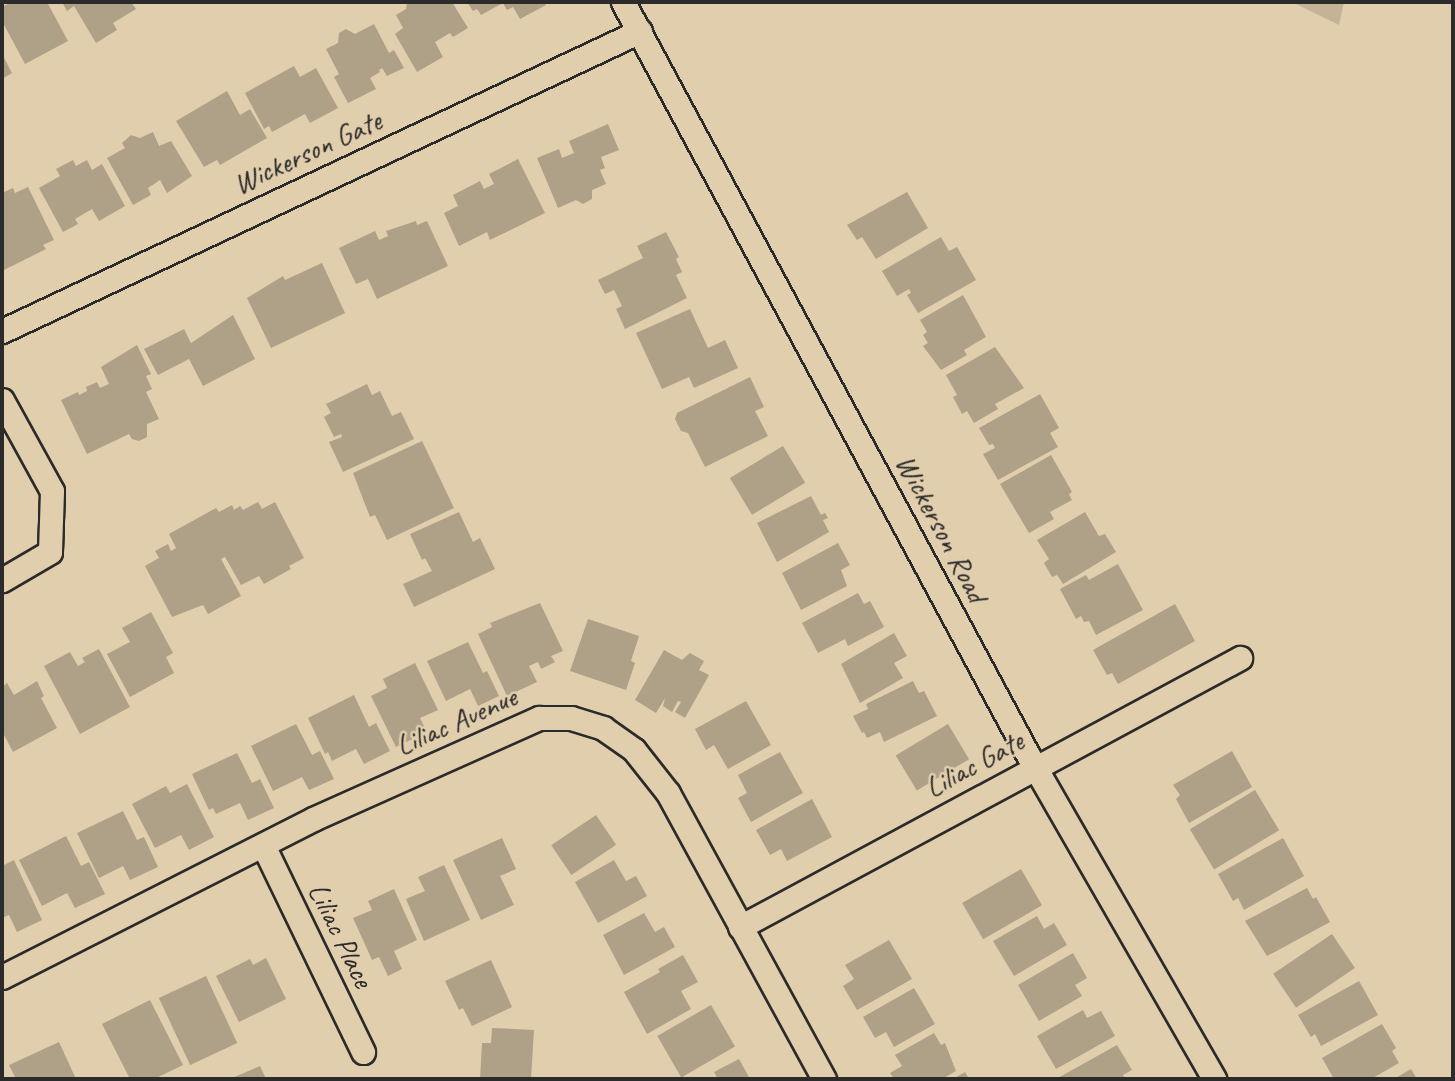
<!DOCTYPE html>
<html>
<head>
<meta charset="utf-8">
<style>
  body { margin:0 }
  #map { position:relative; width:1455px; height:1081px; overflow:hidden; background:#e1ceac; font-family:Caveat,sans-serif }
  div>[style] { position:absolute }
  .green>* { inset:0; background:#c3b397 }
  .building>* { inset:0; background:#afa088; transform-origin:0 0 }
  .roads { filter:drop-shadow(2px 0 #2b2b2b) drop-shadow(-2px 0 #2b2b2b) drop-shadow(0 2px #2b2b2b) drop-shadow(0 -2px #2b2b2b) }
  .minor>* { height:23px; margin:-11.5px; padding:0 11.5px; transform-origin:11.5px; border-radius:11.5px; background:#e1ceac }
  span { translate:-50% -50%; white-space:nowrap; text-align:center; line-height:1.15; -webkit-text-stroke:5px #e1ceac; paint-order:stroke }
  .street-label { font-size:30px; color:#2b2b2b }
  .frame { position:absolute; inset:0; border:4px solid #2b2b2b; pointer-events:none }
</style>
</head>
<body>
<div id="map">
  <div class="green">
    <div style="clip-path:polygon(1292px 2px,1344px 2px,1339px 25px)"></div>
  </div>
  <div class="building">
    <div style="clip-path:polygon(12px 2px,47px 2px,68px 41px,25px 64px,2px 21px,2px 7px)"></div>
    <div style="clip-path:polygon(62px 2px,131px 2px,136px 9px,113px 23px,117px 30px,96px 43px,74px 6px,67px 11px)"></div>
    <div style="clip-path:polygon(407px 2px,452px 2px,468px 28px,453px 37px,450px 33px,435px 42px,443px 57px,417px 72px,395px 34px,403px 28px,396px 15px,406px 9px)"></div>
    <div style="clip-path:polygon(467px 2px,544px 2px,546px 5px,520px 19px,513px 7px,507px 10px,503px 3px,481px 15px,477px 9px,473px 11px)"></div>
    <div style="clip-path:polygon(374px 24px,389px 53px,394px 50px,404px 68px,387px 76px,382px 68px,379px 70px,380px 72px,370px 78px,376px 89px,348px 103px,334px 77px,339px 74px,326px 49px,338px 43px,339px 33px,346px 29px,355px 34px)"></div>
    <div style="clip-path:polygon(2px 54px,12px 73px,2px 79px)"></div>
    <div style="clip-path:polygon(294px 66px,300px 77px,316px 68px,338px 108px,310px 123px,305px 114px,272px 132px,269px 126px,264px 129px,245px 93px)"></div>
    <div style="clip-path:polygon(227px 91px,240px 115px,250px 109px,267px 138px,220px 165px,217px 160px,204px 167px,176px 121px)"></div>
    <div style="clip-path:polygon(608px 124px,619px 150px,601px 157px,605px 168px,600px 170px,606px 184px,592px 190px,592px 199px,583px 204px,576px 200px,558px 208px,537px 158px,559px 149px,562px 158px,574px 153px,569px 141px)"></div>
    <div style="clip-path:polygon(153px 132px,159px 146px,171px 141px,192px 176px,167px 193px,160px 180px,148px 188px,151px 195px,133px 205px,107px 158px,125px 148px,122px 143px,131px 135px,140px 138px)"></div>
    <div style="clip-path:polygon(518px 159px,545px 213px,490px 240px,487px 232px,459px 246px,444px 213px,458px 206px,453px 195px,480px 181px,484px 189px,494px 184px,489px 174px)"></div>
    <div style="clip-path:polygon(73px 160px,76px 166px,87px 160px,92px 170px,102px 164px,125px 206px,99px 221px,92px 209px,75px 219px,78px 224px,63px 232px,39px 188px,60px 176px,56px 169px)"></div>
    <div style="clip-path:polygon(28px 187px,54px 240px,43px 245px,46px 249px,2px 271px,2px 193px,13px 188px,15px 193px)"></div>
    <div style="clip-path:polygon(907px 192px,928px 228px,876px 259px,862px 237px,857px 240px,847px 225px)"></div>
    <div style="clip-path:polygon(416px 221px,417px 225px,427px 221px,448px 266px,377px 299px,368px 279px,356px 284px,339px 248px,375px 231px,379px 240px,388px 236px,386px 231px)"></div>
    <div style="clip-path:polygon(666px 232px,679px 257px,676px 259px,682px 272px,676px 275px,687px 298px,625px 329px,616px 309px,622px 306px,614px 290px,605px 294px,598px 280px,643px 258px,637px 246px)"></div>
    <div style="clip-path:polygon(941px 237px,949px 251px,957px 247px,976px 280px,918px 313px,907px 295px,911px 293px,909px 289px,897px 296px,882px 271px)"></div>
    <div style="clip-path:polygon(322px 263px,345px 313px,271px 348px,247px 298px,283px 276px,285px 280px)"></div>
    <div style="clip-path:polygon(963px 295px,986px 337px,964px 350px,967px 355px,941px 370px,923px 346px,928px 343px,923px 335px,927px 332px,920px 320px)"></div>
    <div style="clip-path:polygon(690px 309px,708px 348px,725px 340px,738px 368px,694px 388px,689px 377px,662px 389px,636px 333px)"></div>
    <div style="clip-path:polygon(233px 315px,255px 359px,203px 386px,189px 359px,158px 375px,144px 349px,184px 329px,191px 343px)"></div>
    <div style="clip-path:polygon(137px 345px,151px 374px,146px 376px,152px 389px,146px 392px,159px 419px,147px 424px,147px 437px,139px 441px,132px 439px,129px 434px,87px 454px,61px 400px,78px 392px,79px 395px,87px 391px,86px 387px,97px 382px,100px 388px,109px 384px,101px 367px)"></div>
    <div style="clip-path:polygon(995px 347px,1024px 388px,995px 404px,998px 409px,974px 423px,967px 411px,962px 414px,953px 397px,957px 395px,946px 375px)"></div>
    <div style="clip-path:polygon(750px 377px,764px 407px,755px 411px,768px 436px,705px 467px,688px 433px,681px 431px,675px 419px,677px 413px)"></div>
    <div style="clip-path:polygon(367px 384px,372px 395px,380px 391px,392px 416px,401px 412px,414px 439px,343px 472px,329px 442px,342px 437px,341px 434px,334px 437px,324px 417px,331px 413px,326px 404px)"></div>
    <div style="clip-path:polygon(1040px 394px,1059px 428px,1050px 433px,1058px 447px,998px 480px,983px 454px,995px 448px,993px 444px,989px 445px,979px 428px)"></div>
    <div style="clip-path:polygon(422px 441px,454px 508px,387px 540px,375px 515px,370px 517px,353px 473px)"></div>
    <div style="left:783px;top:446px;width:43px;height:62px;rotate:59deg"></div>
    <div style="clip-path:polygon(1051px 455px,1072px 492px,1069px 494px,1072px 500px,1050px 512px,1054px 519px,1029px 533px,1000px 484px)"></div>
    <div style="clip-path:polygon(811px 496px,821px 515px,825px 513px,828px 518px,823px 520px,829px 532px,777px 562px,757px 523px)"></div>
    <div style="clip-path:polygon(258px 502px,262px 509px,275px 502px,304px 558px,289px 566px,291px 569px,264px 584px,259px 576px,241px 585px,225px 557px,221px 559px,241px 596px,208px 614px,203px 605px,172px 617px,145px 566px,159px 558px,155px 551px,168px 544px,171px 551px,176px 548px,169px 534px,216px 508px,219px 512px,232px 505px,234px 510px,240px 506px,243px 510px)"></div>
    <div style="clip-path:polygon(459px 512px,473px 542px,480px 538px,495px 569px,414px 607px,403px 584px,432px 571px,425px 558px,422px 560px,410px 534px)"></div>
    <div style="clip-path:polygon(1085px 512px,1099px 536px,1105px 534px,1116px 552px,1063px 584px,1057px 575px,1052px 577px,1044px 563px,1049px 559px,1037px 540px)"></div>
    <div style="clip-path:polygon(838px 543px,850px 565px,841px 570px,847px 586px,801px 610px,782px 573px)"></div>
    <div style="clip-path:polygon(1118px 564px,1143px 610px,1096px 635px,1089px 621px,1084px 622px,1081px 616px,1076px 619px,1060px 589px,1086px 575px,1089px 580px)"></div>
    <div style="clip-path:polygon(858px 593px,864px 604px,870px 601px,884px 627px,848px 646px,845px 639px,818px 653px,802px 623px)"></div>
    <div style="clip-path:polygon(540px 603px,563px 651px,551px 656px,555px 662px,541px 669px,538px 662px,529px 666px,537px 682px,507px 696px,478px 634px,492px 627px,490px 623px)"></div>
    <div style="clip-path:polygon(1175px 604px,1195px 641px,1118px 684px,1112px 673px,1107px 675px,1093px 650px)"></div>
    <div style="clip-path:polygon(151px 612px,173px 653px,166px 657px,174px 673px,130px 697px,107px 654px,130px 642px,122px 628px)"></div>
    <div style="clip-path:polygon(588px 619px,639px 636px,631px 661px,635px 663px,626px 690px,570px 671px)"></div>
    <div style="clip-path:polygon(894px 633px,907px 656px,894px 663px,903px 678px,860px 703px,841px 664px)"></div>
    <div style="clip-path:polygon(468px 642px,483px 673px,487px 671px,499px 696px,478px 706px,470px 689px,446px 701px,427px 661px)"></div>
    <div style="clip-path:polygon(99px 649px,130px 707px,80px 734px,44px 666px,70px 652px,78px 666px,85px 662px,82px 658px)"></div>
    <div style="clip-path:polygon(664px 650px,682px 660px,690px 653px,704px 661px,699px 670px,709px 675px,685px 718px,675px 712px,681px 702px,678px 701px,672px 712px,663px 706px,665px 698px,656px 713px,635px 700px)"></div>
    <div style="clip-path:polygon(415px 663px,438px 710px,420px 718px,427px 732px,396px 747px,371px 696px,387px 688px,383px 679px)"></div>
    <div style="clip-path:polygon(37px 681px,44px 696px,41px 698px,57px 728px,13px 752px,2px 731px,2px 687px,7px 683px,14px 695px)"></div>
    <div style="clip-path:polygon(913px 681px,919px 693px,924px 691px,937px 716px,884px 742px,880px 732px,867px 738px,864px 732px,862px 733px,853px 716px,868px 709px,866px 704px)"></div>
    <div style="clip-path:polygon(354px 695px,369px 727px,376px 723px,390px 751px,364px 764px,356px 749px,332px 761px,328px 752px,325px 754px,308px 718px)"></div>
    <div style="clip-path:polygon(746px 701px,771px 745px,728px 769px,714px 745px,706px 750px,695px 729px)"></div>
    <div style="clip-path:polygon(296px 724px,312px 755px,320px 751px,334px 779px,309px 790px,302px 777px,273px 791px,251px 746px)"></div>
    <div style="left:948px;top:724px;width:41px;height:61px;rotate:59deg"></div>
    <div style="clip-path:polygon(1232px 751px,1252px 787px,1189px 823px,1176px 799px,1180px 795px,1173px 785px)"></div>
    <div style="clip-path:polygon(780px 752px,803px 793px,751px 822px,738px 798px,747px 793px,738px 775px)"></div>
    <div style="clip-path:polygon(237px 753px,252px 783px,260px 779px,274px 808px,248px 820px,240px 803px,216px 814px,213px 808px,209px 810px,192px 774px)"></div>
    <div style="clip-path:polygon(187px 784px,214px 837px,189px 850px,181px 835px,155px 848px,132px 804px,166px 786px,170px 793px)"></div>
    <div style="left:1255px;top:790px;width:47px;height:76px;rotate:59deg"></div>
    <div style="clip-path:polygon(812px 799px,832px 837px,787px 861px,781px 849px,770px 855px,756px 830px)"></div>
    <div style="clip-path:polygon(123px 811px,137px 840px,144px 837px,158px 867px,130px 880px,123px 866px,99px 878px,77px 833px)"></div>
    <div style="left:596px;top:815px;width:36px;height:54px;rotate:56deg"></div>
    <div style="clip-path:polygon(66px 836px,81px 866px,89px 862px,105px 894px,75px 908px,67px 893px,42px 906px,19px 860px)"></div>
    <div style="clip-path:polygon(502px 838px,516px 869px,500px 876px,514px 905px,481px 920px,453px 860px)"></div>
    <div style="clip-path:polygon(1283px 838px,1304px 876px,1244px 910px,1238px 898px,1233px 901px,1218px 874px)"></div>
    <div style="clip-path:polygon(14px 860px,42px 920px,17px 932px,9px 915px,2px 918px,2px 866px)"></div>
    <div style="clip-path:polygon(614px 860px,626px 881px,636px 876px,647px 896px,598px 923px,575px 882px)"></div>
    <div style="clip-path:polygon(444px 865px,470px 920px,424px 941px,406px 899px,425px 891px,418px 877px)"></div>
    <div style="left:1021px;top:869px;width:42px;height:68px;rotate:60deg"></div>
    <div style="clip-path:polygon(1307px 888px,1313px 899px,1316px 897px,1330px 922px,1267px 956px,1245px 921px)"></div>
    <div style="clip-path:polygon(394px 889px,417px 940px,394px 951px,402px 969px,388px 976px,379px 957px,372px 960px,353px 918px,372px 910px,368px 901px)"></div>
    <div style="clip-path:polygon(644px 913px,655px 932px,664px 927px,675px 947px,624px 975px,603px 935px)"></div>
    <div style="clip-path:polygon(1037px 916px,1044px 929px,1054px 923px,1067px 945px,1014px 976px,993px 941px)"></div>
    <div style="left:1332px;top:934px;width:41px;height:71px;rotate:56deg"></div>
    <div style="clip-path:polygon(889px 940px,912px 979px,857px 1010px,843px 986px,854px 979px,845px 965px)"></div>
    <div style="clip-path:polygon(1073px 953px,1087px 978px,1075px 985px,1082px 996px,1039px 1021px,1018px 985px)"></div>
    <div style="clip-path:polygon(683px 955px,698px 982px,681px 991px,691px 1009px,647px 1034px,624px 992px,660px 972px,658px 969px)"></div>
    <div style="clip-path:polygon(266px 958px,286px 999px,239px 1022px,216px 976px,250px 959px,253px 965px)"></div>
    <div style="clip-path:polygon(491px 960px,512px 1007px,472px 1026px,463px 1008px,459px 1010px,445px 981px)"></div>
    <div style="left:206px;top:976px;width:74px;height:52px;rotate:65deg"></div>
    <div style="clip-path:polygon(1359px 981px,1378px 1015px,1321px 1046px,1315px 1034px,1311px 1037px,1298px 1015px)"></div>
    <div style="clip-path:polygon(914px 988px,935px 1024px,894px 1047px,886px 1032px,875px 1038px,863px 1017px)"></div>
    <div style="clip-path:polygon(150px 1000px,183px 1065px,154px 1079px,130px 1079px,102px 1024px)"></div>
    <div style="left:711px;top:1005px;width:48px;height:62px;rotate:60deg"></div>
    <div style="clip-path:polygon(1083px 1010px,1087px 1018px,1101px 1011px,1115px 1036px,1056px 1069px,1037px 1036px)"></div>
    <div style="clip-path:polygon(1382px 1024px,1396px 1048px,1392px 1051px,1399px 1063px,1371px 1079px,1334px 1079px,1322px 1058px)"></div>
    <div style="clip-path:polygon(492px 1028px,534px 1030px,531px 1079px,480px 1079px,482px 1043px,491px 1043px)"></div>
    <div style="clip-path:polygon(934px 1033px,941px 1045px,945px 1043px,956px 1071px,942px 1079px,894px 1079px,890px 1073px,902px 1066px,895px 1055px)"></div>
    <div style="clip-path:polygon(59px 1042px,76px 1079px,16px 1079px,9px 1065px)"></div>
    <div style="clip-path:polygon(1117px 1045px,1132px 1070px,1123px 1075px,1125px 1079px,1056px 1079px)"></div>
    <div style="clip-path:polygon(739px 1059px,750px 1079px,718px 1079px,714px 1072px)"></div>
    <div style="clip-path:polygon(260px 1066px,266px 1079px,230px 1079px)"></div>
    <div style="clip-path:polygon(1411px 1069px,1417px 1079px,1394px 1079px)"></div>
    <div style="clip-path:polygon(965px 1072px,969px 1079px,953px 1079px)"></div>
  </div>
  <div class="roads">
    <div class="minor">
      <div style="left:623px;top:2px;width:855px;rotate:61.73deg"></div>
      <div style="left:1028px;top:755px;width:374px;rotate:60.1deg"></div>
      <div style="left:2px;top:331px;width:705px;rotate:-25.18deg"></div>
      <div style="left:2px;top:400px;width:104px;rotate:61.2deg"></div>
      <div style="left:52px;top:491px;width:61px;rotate:91.9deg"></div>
      <div style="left:50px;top:552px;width:56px;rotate:149.7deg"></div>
      <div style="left:263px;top:845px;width:230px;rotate:64.2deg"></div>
      <div style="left:740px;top:927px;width:568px;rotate:-28.28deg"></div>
      <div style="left:2px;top:977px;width:349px;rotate:-26.9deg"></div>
      <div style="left:313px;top:819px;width:248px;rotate:-24.1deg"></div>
      <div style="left:539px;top:718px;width:32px"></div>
      <div style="left:571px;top:718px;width:34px;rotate:17deg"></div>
      <div style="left:603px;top:728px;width:38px;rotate:35deg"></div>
      <div style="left:634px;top:750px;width:55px;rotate:51.7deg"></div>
      <div style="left:668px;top:793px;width:326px;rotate:61.4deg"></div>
    </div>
  </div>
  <div class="street-label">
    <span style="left:307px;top:152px;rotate:-25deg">Wickerson Gate</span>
    <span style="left:942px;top:528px;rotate:62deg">Wickerson Road</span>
    <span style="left:456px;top:721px;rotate:-24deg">Liliac Avenue</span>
    <span style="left:974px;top:764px;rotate:-29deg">Liliac Gate</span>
    <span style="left:341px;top:935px;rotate:64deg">Liliac Place</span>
  </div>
  <div class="frame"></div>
</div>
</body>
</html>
